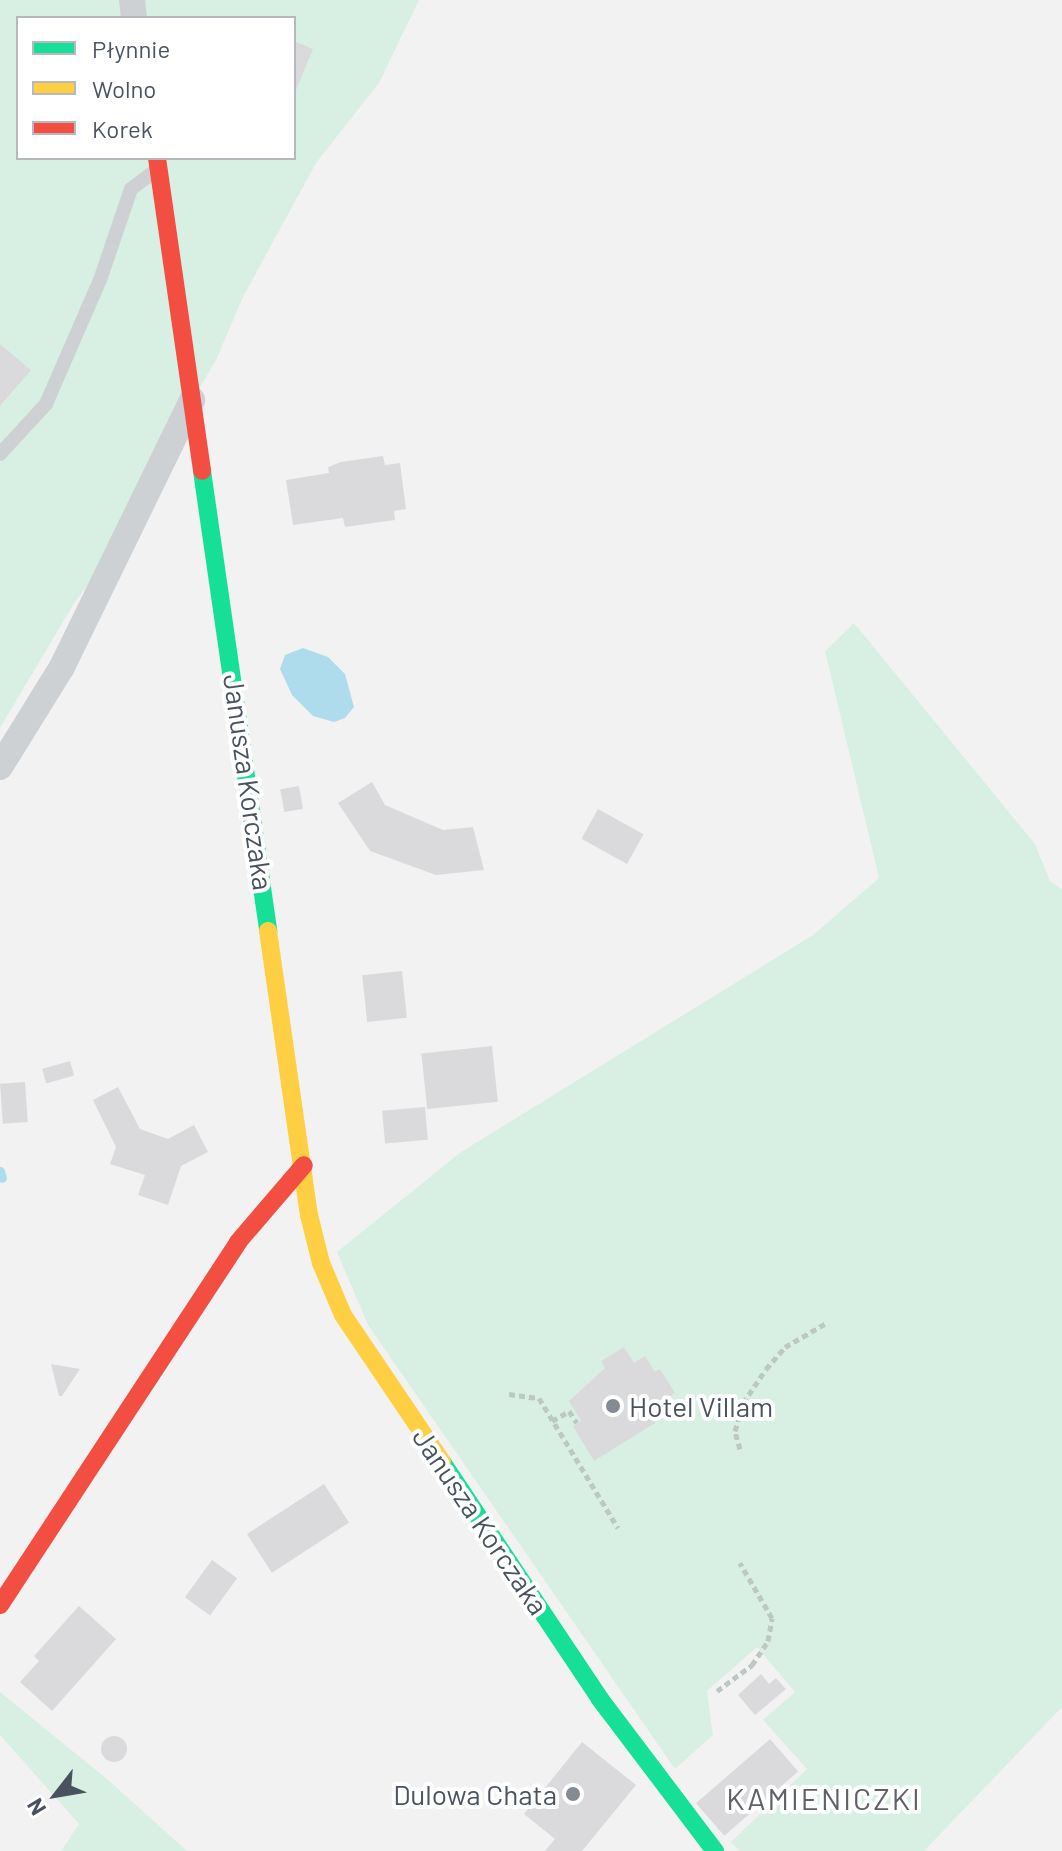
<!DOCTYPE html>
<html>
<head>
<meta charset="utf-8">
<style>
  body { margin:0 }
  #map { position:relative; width:1062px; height:1851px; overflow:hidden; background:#f3f2f2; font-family:Barlow,sans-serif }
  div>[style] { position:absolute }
  .green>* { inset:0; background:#d8f0e3 }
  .water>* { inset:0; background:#aedced }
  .stream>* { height:9px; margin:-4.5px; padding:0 4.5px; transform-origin:4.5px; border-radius:4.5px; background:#aedced }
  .building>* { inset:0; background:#dadadd; transform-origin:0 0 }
  .round { border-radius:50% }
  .path>* { height:5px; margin-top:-2.5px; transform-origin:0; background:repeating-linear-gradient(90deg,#bcc8c4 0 6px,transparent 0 10px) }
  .lane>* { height:14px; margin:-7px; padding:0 7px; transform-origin:7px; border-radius:7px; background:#ced1d3 }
  .street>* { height:26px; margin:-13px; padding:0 13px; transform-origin:13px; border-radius:13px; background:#ced1d3 }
  .fast>* { height:18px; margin:-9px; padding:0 9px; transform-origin:9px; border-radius:9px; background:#16e098 }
  .slow>* { height:18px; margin:-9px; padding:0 9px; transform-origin:9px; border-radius:9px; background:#ffcf43 }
  .jam>* { height:18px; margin:-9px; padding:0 9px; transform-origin:9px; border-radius:9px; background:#f24e42 }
  .dots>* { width:22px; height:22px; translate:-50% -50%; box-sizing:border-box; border:4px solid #fff; border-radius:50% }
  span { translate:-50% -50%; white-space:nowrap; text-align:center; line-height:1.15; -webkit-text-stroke:8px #fff; paint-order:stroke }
  .street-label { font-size:28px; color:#49535f }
  .poi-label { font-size:28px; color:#49535f }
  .left { translate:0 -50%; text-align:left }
  .right { translate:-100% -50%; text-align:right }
  .neighbourhood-label { font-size:30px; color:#5e6166; letter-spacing:2px }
  .legend { position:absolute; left:16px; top:16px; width:280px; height:144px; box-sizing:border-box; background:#fff; border:2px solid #b6babf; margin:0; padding:10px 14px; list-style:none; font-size:24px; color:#49535f }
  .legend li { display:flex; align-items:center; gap:16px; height:40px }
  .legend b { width:40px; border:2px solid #b6babf }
  .north { position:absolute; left:16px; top:1755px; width:80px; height:80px; -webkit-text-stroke:6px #fff; paint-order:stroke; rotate:239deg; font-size:22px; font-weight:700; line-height:32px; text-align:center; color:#49535f }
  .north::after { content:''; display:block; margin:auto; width:28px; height:36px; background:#49535f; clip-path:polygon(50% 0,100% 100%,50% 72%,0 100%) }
</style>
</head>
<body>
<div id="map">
  <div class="green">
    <div style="clip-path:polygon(evenodd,0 0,419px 0,379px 83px,316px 163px,243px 297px,216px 360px,135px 499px,114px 549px,73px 605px,0 728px,0 0,18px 18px,294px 18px,294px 158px,18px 158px,18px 18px)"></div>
    <div style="clip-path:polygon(854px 623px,1035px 844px,1050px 881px,1062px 889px,1062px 1707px,924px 1851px,740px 1851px,731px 1842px,807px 1769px,763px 1720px,795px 1692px,757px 1647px,707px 1691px,713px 1735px,675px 1769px,368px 1325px,337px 1252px,461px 1152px,813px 935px,879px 878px,825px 651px)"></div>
    <div style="clip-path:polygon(0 1692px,107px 1779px,187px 1851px,61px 1851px,79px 1824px,0 1735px)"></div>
  </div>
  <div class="water">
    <div style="clip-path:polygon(303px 648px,328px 657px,345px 674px,354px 707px,345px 718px,334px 722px,313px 716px,292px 695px,280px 669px,285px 655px)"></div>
  </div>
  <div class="stream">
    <div style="left:0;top:1171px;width:7px;rotate:74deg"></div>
  </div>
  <div class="building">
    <div style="clip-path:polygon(294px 41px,313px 49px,294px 95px)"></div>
    <div style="clip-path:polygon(0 344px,31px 370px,0 406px)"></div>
    <div style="clip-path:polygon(383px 456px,385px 465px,400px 463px,406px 509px,394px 511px,395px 520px,345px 527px,343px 518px,293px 525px,286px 480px,329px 473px,328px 467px,341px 462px)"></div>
    <div style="clip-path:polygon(372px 782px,385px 805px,443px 830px,473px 827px,484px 870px,436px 875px,370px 851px,338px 803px)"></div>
    <div style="left:299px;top:786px;width:23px;height:19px;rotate:80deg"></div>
    <div style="left:598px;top:809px;width:52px;height:34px;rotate:29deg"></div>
    <div style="left:402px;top:971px;width:47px;height:40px;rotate:84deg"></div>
    <div style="left:492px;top:1046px;width:56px;height:71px;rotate:84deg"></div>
    <div style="left:70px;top:1061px;width:15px;height:29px;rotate:74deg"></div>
    <div style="left:25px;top:1082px;width:40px;height:25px;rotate:86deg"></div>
    <div style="clip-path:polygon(118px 1087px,140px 1129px,168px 1139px,194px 1125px,208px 1152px,181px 1166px,168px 1205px,138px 1195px,145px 1175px,110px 1164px,116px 1147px,93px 1100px)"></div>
    <div style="left:425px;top:1107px;width:33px;height:43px;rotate:85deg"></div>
    <div style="clip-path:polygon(624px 1347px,634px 1363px,645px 1356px,655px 1372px,660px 1369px,675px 1393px,647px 1410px,655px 1423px,594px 1461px,573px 1426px,581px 1421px,569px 1401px,605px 1368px,601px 1361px)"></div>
    <div style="clip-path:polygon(51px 1364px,80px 1369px,62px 1396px,59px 1396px)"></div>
    <div style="left:324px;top:1484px;width:46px;height:92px;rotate:57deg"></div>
    <div style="left:212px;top:1560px;width:31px;height:46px;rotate:36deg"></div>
    <div style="clip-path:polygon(79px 1606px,116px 1639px,52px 1711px,20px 1682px,39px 1661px,34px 1656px)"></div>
    <div style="clip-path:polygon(761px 1674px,769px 1684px,776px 1678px,786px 1689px,755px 1715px,738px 1695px)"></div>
    <div class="round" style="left:101px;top:1736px;width:26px;height:26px"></div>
    <div style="left:770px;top:1739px;width:43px;height:98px;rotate:49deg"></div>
    <div style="clip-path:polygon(582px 1742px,636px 1785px,582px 1851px,545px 1851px,555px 1839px,524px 1814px)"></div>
  </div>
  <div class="path">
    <div style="left:509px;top:1394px;width:30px;rotate:8deg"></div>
    <div style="left:539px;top:1398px;width:152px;rotate:58.7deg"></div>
    <div style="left:552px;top:1421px;width:20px;rotate:-30deg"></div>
    <div style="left:569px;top:1411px;width:14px;rotate:56deg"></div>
    <div style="left:740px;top:1449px;width:19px;rotate:-106deg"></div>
    <div style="left:735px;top:1431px;width:29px;rotate:-74deg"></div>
    <div style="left:743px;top:1403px;width:41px;rotate:-55.9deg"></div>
    <div style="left:766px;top:1369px;width:29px;rotate:-49deg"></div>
    <div style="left:785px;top:1347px;width:50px;rotate:-30.2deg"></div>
    <div style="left:717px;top:1691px;width:44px;rotate:-36.6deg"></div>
    <div style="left:752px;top:1665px;width:29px;rotate:-56deg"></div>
    <div style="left:768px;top:1641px;width:23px;rotate:-80deg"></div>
    <div style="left:772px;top:1618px;width:64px;rotate:-120.2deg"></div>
  </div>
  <div class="lane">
    <div style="left:0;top:454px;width:68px;rotate:-47.4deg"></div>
    <div style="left:46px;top:404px;width:135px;rotate:-66.5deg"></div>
    <div style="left:100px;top:280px;width:96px;rotate:-71.2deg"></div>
    <div style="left:131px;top:189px;width:30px;rotate:-37deg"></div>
  </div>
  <div class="street">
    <div style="left:132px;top:0;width:18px;rotate:84deg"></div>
    <div style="left:0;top:767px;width:118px;rotate:-58.2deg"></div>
    <div style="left:62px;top:667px;width:297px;rotate:-64deg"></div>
  </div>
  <div class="fast">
    <div style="left:202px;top:471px;width:465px;rotate:81.8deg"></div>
    <div style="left:442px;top:1462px;width:285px;rotate:56.3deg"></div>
    <div style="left:600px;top:1699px;width:191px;rotate:52.9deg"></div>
  </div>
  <div class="slow">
    <div style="left:268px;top:931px;width:287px;rotate:81.8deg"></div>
    <div style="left:309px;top:1215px;width:49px;rotate:76deg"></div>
    <div style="left:321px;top:1263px;width:56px;rotate:67.1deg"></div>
    <div style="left:343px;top:1315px;width:177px;rotate:56deg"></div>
  </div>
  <div class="jam">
    <div style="left:157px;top:158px;width:316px;rotate:81.8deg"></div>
    <div style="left:0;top:1605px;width:434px;rotate:-56.7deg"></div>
    <div style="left:238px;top:1242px;width:101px;rotate:-49.4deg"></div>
  </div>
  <div class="dots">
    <div style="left:613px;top:1406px;background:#848b92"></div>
    <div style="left:573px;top:1794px;background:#848b92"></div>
  </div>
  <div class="street-label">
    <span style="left:249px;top:782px;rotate:82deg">Janusza Korczaka</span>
    <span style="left:481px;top:1521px;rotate:56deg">Janusza Korczaka</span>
  </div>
  <div class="poi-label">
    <span class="left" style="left:629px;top:1406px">Hotel Villam</span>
    <span class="right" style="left:557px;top:1794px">Dulowa Chata</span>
  </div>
  <div class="neighbourhood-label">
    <span style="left:824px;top:1798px">KAMIENICZKI</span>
  </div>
  <ul class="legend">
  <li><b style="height:10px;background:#16e098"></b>Płynnie</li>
  <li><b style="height:10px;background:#ffcf43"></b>Wolno</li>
  <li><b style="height:10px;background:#f24e42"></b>Korek</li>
  </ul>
  <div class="north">N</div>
</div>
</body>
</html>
